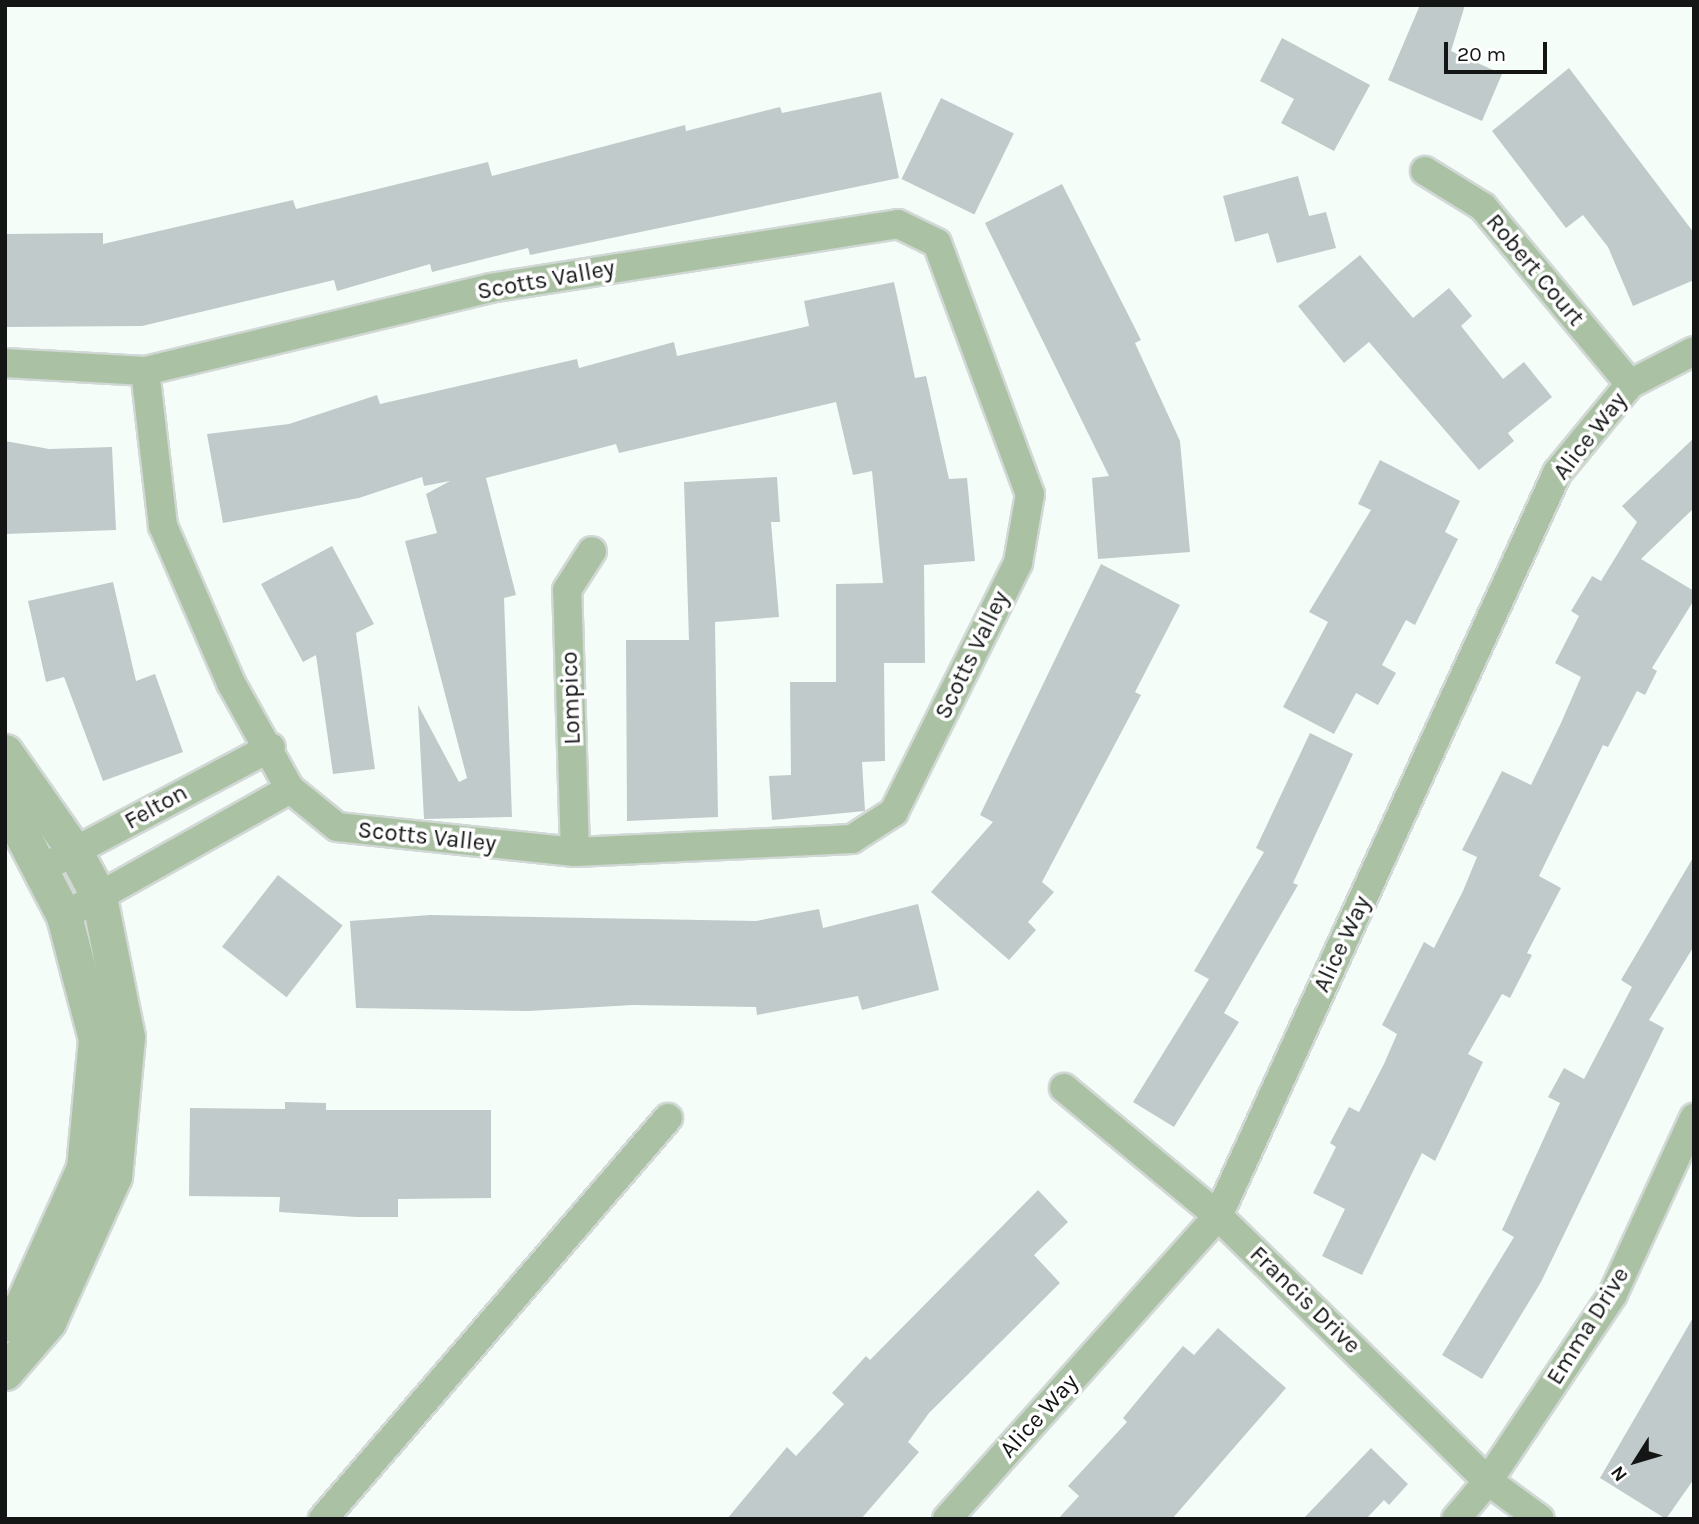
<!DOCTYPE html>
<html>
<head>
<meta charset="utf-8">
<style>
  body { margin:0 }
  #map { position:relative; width:1699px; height:1524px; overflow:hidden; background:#f5fdf9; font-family:Karla,sans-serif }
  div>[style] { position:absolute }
  .building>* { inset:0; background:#c1caca; transform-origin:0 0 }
  .roads { filter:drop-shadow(2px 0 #d1d8d5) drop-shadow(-2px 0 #d1d8d5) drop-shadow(0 2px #d1d8d5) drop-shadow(0 -2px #d1d8d5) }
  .minor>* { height:28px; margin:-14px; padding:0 14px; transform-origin:14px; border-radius:14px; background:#aac2a3 }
  .tertiary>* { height:35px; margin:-17.5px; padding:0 17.5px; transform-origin:17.5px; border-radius:17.5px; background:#aac2a3 }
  span { translate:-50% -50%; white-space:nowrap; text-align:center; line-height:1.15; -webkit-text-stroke:7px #fff; paint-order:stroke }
  .street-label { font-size:24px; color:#131615 }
  .frame { position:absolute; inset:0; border:7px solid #131615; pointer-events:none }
  .north { position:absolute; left:1601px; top:1426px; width:70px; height:70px; -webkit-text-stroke:5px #fff; paint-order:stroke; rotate:233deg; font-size:19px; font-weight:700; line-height:28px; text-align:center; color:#131615 }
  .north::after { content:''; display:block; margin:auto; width:24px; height:32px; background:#131615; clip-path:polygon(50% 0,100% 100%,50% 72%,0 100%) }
  .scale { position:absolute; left:1444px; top:42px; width:103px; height:32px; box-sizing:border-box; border:4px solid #131615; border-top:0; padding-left:9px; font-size:21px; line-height:24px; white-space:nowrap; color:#131615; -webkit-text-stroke:5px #fff; paint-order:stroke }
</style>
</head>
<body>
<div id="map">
  <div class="building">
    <div style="clip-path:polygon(1420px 5px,1465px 5px,1451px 51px,1502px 74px,1482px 121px,1388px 80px)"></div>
    <div style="clip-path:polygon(1282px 38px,1370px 85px,1334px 151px,1281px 123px,1294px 99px,1260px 81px)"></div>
    <div style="clip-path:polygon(1569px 68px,1694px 233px,1694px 280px,1633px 306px,1608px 247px,1583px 215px,1566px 228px,1492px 131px)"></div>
    <div style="clip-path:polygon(881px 92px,899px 178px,530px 255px,528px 248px,432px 272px,430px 264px,337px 291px,334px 280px,142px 326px,5px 327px,5px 234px,103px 233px,103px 244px,293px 200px,296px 209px,488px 162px,492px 176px,685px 125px,686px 131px,780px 107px,782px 113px)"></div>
    <div style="left:941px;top:98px;width:81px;height:90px;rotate:26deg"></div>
    <div style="clip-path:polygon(1298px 176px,1309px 216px,1326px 212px,1336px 248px,1277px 263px,1268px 233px,1235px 242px,1223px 196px)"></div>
    <div style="clip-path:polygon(1062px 184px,1141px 340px,1135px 343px,1180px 441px,1190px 552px,1098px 559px,1092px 478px,1109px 476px,985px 223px)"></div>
    <div style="clip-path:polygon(1360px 255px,1413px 318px,1449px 288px,1472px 316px,1461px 326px,1503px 379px,1524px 362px,1552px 397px,1508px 433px,1514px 441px,1479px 470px,1369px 342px,1344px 363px,1298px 306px)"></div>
    <div style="clip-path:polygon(894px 282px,915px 378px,926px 376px,949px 479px,967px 478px,975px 561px,924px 565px,925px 663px,884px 663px,885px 761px,862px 762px,865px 811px,772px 820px,769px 776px,791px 775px,790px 682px,836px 682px,836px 584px,883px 583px,872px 471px,853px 475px,836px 402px,619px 453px,616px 444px,486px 478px,516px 595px,504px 598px,512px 817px,424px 819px,418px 705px,459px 782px,467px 778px,405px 541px,437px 533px,426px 494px,450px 481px,424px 486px,422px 477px,359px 498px,223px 523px,207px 434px,289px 424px,377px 395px,380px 404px,577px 359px,579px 368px,674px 342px,677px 356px,809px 326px,804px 301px)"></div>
    <div style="clip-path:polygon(1694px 438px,1694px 508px,1641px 559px,1694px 591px,1694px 600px,1652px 668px,1657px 671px,1645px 695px,1637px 691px,1608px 747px,1603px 745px,1539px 876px,1561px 888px,1527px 953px,1532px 955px,1510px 998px,1502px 994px,1468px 1054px,1483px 1062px,1435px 1161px,1422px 1153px,1362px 1275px,1322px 1256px,1345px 1209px,1313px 1193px,1336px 1147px,1330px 1143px,1349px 1107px,1359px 1112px,1384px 1064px,1397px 1034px,1382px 1025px,1424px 942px,1434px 948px,1463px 891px,1477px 857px,1462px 850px,1502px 771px,1531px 785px,1561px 723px,1581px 677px,1555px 663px,1579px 616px,1571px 611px,1592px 576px,1601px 581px,1637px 522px,1622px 506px)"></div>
    <div style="clip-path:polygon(5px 441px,49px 449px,112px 447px,116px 530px,5px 534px)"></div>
    <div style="clip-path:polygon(1380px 460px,1460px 501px,1445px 532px,1458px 539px,1415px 625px,1406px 620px,1382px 665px,1396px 673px,1378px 705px,1356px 693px,1334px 734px,1283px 707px,1328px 622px,1309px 612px,1371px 510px,1358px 504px)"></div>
    <div style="clip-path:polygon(777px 477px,780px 522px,771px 522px,779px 617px,715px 622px,718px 817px,627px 821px,626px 640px,689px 640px,684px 482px)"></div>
    <div style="clip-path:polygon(332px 546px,374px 624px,356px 633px,375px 769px,333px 774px,316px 655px,303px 662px,261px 584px)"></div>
    <div style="clip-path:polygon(1101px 564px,1180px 605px,1135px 692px,1141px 695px,1042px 882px,1054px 892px,1028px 922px,1036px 930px,1009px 960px,931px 892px,993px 822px,980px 815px)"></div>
    <div style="clip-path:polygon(113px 582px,136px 681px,155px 674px,183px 752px,103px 781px,64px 677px,46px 682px,28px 601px)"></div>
    <div style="clip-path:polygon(1310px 733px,1353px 754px,1293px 883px,1298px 885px,1224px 1013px,1239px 1022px,1174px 1127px,1133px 1102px,1209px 979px,1194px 971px,1264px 852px,1256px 848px)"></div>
    <div style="clip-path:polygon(1694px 856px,1694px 946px,1649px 1020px,1664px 1028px,1541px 1282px,1482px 1379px,1442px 1355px,1514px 1237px,1502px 1230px,1560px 1103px,1548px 1097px,1564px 1068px,1584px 1079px,1632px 987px,1621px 980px)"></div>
    <div style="left:278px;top:875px;width:82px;height:91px;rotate:38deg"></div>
    <div style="clip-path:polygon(918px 904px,939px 990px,862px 1010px,858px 996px,757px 1015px,756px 1007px,633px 1005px,529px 1011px,356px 1008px,350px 921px,430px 915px,756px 921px,819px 909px,823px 928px)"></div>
    <div style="clip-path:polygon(285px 1102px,326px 1103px,326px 1110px,491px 1110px,491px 1198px,398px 1199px,398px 1217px,357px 1217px,279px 1212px,280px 1197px,189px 1196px,190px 1108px,285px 1109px)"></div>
    <div style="clip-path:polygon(1038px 1190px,1068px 1222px,1034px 1255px,1060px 1283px,929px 1413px,908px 1442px,919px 1452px,861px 1519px,727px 1519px,787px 1447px,796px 1456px,844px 1404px,832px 1393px,866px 1356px,870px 1360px)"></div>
    <div style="clip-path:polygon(1694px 1316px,1694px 1479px,1666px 1519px,1600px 1478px)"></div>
    <div style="clip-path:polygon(1218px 1328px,1286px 1388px,1172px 1519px,1058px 1519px,1079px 1496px,1068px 1486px,1127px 1422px,1123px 1418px,1156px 1378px,1183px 1346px,1194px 1355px)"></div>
    <div style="clip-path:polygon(1371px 1448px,1408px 1484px,1389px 1505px,1384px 1500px,1366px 1519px,1303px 1519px)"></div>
  </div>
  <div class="roads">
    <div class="minor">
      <div style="left:1425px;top:171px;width:68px;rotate:31.8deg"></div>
      <div style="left:1483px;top:207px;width:230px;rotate:50.3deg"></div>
      <div style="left:5px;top:363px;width:140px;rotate:3.3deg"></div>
      <div style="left:145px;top:371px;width:355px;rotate:-13.5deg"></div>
      <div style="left:490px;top:288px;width:413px;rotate:-8.9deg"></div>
      <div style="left:898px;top:224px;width:43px;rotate:26deg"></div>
      <div style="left:937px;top:243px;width:268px;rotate:69.7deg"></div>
      <div style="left:1030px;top:494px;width:70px;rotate:99.9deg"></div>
      <div style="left:1018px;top:563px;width:278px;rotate:116.5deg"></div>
      <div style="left:894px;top:812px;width:50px;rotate:147.3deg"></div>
      <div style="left:852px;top:839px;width:277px;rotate:177.3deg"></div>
      <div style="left:575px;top:852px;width:239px;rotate:-174deg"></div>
      <div style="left:337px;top:827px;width:60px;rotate:-141deg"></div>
      <div style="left:290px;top:789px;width:121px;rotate:-119.1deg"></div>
      <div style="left:231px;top:683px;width:171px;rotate:-113.4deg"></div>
      <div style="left:163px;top:526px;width:156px;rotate:-96.6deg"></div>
      <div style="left:575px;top:852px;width:262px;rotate:-91.7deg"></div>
      <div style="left:567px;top:590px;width:46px;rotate:-57.3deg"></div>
      <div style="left:41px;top:869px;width:260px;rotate:-27.9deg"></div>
      <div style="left:64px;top:916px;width:259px;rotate:-29.3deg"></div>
      <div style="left:1064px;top:1088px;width:200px;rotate:39.7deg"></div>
      <div style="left:1218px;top:1216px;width:378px;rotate:44.5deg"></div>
      <div style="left:1488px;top:1481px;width:64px;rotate:36.2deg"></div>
      <div style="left:323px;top:1519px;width:529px;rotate:-49.29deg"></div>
      <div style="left:947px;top:1519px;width:407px;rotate:-48.2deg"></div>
      <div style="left:1218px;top:1216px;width:817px;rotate:-65.47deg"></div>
      <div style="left:1557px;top:473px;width:115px;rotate:-50.6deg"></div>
      <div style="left:1630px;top:384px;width:72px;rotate:-27.3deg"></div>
      <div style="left:1456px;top:1519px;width:50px;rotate:-49.9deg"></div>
      <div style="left:1488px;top:1481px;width:225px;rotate:-56.2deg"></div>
      <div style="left:1613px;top:1294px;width:194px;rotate:-65.3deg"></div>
    </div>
    <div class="tertiary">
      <div style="left:5px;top:752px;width:122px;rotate:55deg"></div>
      <div style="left:75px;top:852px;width:51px;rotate:61.9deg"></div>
      <div style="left:99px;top:897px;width:143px;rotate:78.7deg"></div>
      <div style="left:127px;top:1037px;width:140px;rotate:95.3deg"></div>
      <div style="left:114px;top:1176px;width:160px;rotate:114.3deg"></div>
      <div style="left:48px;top:1322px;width:66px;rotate:130.7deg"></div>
      <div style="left:5px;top:802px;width:128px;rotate:62.6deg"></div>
      <div style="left:64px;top:916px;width:127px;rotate:75.4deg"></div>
      <div style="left:96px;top:1039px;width:130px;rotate:95.3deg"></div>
      <div style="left:84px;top:1168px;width:150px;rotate:114.3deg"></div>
      <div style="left:22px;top:1305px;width:25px;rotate:132deg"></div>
    </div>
  </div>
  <div class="street-label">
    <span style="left:1535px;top:270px;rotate:50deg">Robert Court</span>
    <span style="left:546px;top:280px;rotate:-10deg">Scotts Valley</span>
    <span style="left:1590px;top:436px;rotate:-52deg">Alice Way</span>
    <span style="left:972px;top:655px;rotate:-64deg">Scotts Valley</span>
    <span style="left:571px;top:698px;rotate:-92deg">Lompico</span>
    <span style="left:156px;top:807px;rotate:-29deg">Felton</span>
    <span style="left:427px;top:837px;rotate:6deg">Scotts Valley</span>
    <span style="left:1342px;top:944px;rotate:-65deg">Alice Way</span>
    <span style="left:1305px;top:1300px;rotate:44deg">Francis Drive</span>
    <span style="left:1588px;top:1326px;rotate:-58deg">Emma Drive</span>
    <span style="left:1039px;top:1416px;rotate:-48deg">Alice Way</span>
  </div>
  <div class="frame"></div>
  <div class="north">N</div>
  <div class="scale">20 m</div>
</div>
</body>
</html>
